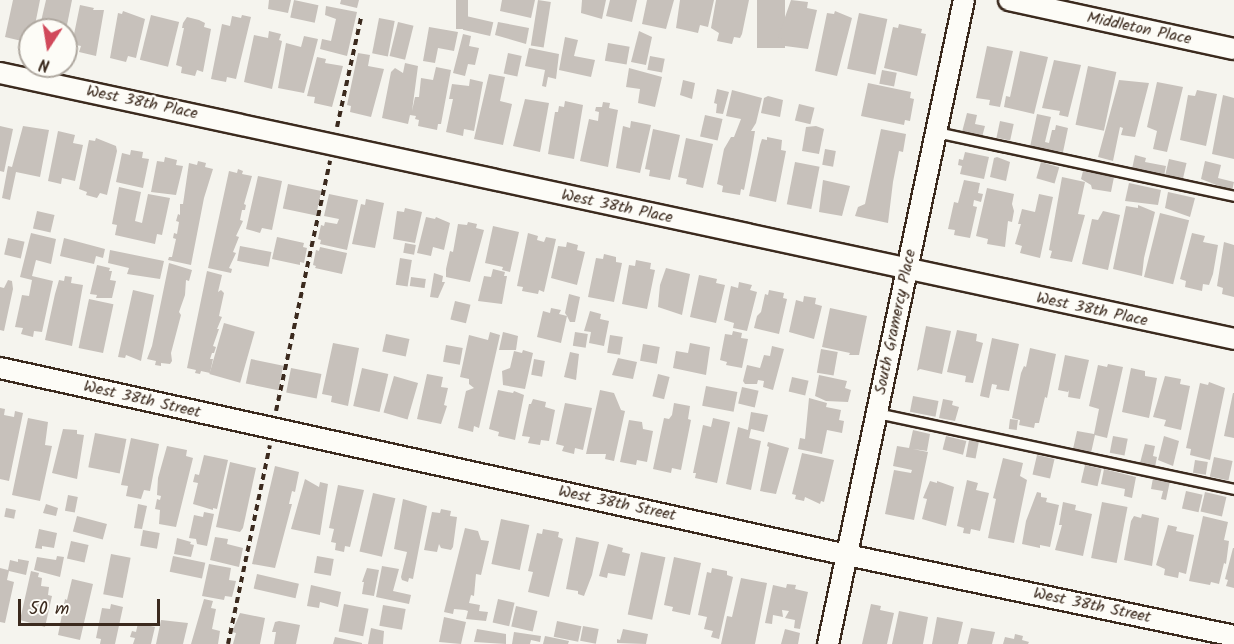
<!DOCTYPE html>
<html>
<head>
<meta charset="utf-8">
<style>
  body { margin:0 }
  #map { position:relative; width:1234px; height:644px; overflow:hidden; background:#f5f4ee; font-family:Kalam,sans-serif }
  div>[style] { position:absolute }
  .building>* { inset:0; background:#c7c1bb; transform-origin:0 0 }
  .path>* { height:4px; margin-top:-2px; transform-origin:0; background:repeating-linear-gradient(90deg,#3b2a1e 0 6px,transparent 0 10.5px) }
  .roads { filter:drop-shadow(2px 0 #3b2a1e) drop-shadow(-2px 0 #3b2a1e) drop-shadow(0 2px #3b2a1e) drop-shadow(0 -2px #3b2a1e) }
  .lane>* { height:9px; margin:-4.5px; padding:0 4.5px; transform-origin:4.5px; border-radius:4.5px; background:#fdfcf7 }
  .street>* { height:20px; margin:-10px; padding:0 10px; transform-origin:10px; border-radius:10px; background:#fdfcf7 }
  span { translate:-50% -50%; white-space:nowrap; text-align:center; line-height:1.15; -webkit-text-stroke:4.5px #fdfcf7; paint-order:stroke }
  .street-label { font-size:16px; color:#3b2a1e }
  .north { position:absolute; left:18px; top:18px; width:60px; height:60px; box-sizing:border-box; background:#fdfcf7; border:2px solid #afa8a0; border-radius:50%; rotate:192deg; font-size:16px; font-weight:700; line-height:24px; text-align:center; color:#3b2a1e }
  .north::after { content:''; display:block; margin:auto; width:21px; height:27px; background:#d1495b; clip-path:polygon(50% 0,100% 100%,50% 72%,0 100%) }
  .scale { position:absolute; left:18px; top:599px; width:142px; height:27px; box-sizing:border-box; border:3px solid #3b2a1e; border-top:0; padding-left:8px; font-size:18px; line-height:21px; white-space:nowrap; color:#3b2a1e; -webkit-text-stroke:4px #fdfcf7; paint-order:stroke }
</style>
</head>
<body>
<div id="map">
  <div class="building">
    <div style="clip-path:polygon(13px 0,40px 0,34px 30px,30px 30px,30px 43px,5px 37px)"></div>
    <div style="clip-path:polygon(46px 0,72px 0,66px 30px,39px 30px)"></div>
    <div style="clip-path:polygon(269px 0,291px 0,288px 13px,268px 9px)"></div>
    <div style="left:294px;top:0;width:25px;height:18px;rotate:12deg"></div>
    <div style="clip-path:polygon(341px 0,359px 0,357px 8px,340px 4px)"></div>
    <div style="left:456px;top:0;width:12px;height:29px"></div>
    <div style="clip-path:polygon(502px 0,535px 0,531px 18px,500px 11px)"></div>
    <div style="left:538px;top:0;width:13px;height:46px;rotate:9deg"></div>
    <div style="clip-path:polygon(582px 0,606px 0,602px 19px,581px 13px)"></div>
    <div style="clip-path:polygon(610px 0,637px 0,632px 22px,606px 16px)"></div>
    <div style="clip-path:polygon(647px 0,674px 0,666px 29px,642px 24px)"></div>
    <div style="clip-path:polygon(680px 0,714px 0,708px 27px,700px 25px,698px 33px,676px 28px)"></div>
    <div style="clip-path:polygon(716px 0,749px 0,742px 34px,740px 38px,734px 37px,732px 44px,717px 41px,719px 33px,711px 28px)"></div>
    <div style="left:757px;top:0;width:28px;height:48px"></div>
    <div style="clip-path:polygon(791px 0,808px 2px,807px 8px,817px 10px,808px 49px,785px 46px,784px 39px,778px 37px)"></div>
    <div style="clip-path:polygon(80px 5px,94px 8px,93px 10px,104px 10px,96px 56px,79px 52px,81px 46px,72px 44px)"></div>
    <div style="clip-path:polygon(326px 6px,357px 12px,347px 56px,320px 49px,322px 39px,331px 41px,336px 19px,325px 15px)"></div>
    <div style="clip-path:polygon(123px 11px,145px 19px,136px 58px,128px 56px,126px 62px,110px 58px,118px 13px,122px 14px)"></div>
    <div style="clip-path:polygon(835px 11px,852px 18px,837px 76px,815px 71px,827px 13px,834px 14px)"></div>
    <div style="left:859px;top:13px;width:29px;height:57px;rotate:12deg"></div>
    <div style="left:151px;top:15px;width:29px;height:46px;rotate:14deg"></div>
    <div style="clip-path:polygon(242px 15px,251px 17px,236px 79px,227px 77px,226px 82px,211px 79px,222px 24px,230px 26px,232px 16px,241px 18px)"></div>
    <div style="left:466px;top:16px;width:28px;height:14px;rotate:13deg"></div>
    <div style="clip-path:polygon(187px 17px,199px 20px,205px 23px,204px 27px,211px 29px,203px 72px,197px 70px,195px 76px,181px 73px,182px 67px,176px 65px,184px 28px,182px 28px,183px 23px)"></div>
    <div style="left:379px;top:18px;width:16px;height:36px;rotate:11deg"></div>
    <div style="left:398px;top:22px;width:16px;height:35px;rotate:14deg"></div>
    <div style="clip-path:polygon(498px 22px,529px 28px,526px 44px,495px 35px)"></div>
    <div style="clip-path:polygon(899px 24px,922px 29px,921px 33px,926px 34px,917px 76px,884px 68px,893px 27px,898px 28px)"></div>
    <div style="clip-path:polygon(429px 27px,458px 32px,454px 51px,438px 48px,435px 63px,423px 61px)"></div>
    <div style="clip-path:polygon(269px 31px,281px 34px,279px 40px,282px 41px,272px 89px,244px 82px,254px 35px,268px 38px)"></div>
    <div style="clip-path:polygon(639px 31px,652px 37px,646px 65px,631px 62px)"></div>
    <div style="clip-path:polygon(463px 34px,471px 36px,469px 46px,479px 48px,475px 65px,468px 64px,465px 76px,453px 73px)"></div>
    <div style="clip-path:polygon(304px 36px,318px 39px,304px 93px,278px 88px,286px 43px,301px 47px)"></div>
    <div style="clip-path:polygon(565px 37px,578px 40px,574px 56px,595px 60px,591px 77px,559px 70px)"></div>
    <div style="left:608px;top:43px;width:22px;height:18px;rotate:10deg"></div>
    <div style="clip-path:polygon(987px 46px,1013px 51px,1000px 107px,989px 105px,990px 100px,976px 98px)"></div>
    <div style="clip-path:polygon(529px 48px,559px 54px,556px 79px,548px 77px,546px 87px,542px 86px,545px 70px,525px 66px)"></div>
    <div style="clip-path:polygon(1020px 51px,1048px 57px,1034px 114px,1004px 107px,1006px 96px,1010px 97px)"></div>
    <div style="clip-path:polygon(358px 53px,370px 55px,368px 66px,384px 69px,371px 117px,350px 112px,351px 106px,347px 105px)"></div>
    <div style="left:508px;top:53px;width:14px;height:21px;rotate:12deg"></div>
    <div style="left:650px;top:56px;width:15px;height:14px;rotate:11deg"></div>
    <div style="clip-path:polygon(317px 57px,326px 59px,325px 63px,343px 66px,332px 107px,314px 103px,315px 97px,307px 96px)"></div>
    <div style="clip-path:polygon(1054px 60px,1081px 65px,1068px 117px,1059px 115px,1060px 111px,1042px 108px)"></div>
    <div style="clip-path:polygon(405px 63px,418px 66px,412px 111px,415px 97px,419px 97px,421px 78px,433px 80px,436px 67px,451px 70px,441px 124px,438px 124px,437px 130px,418px 126px,419px 120px,415px 119px,416px 116px,410px 115px,408px 124px,382px 118px,391px 72px,395px 68px,403px 73px)"></div>
    <div style="left:1088px;top:66px;width:29px;height:60px;rotate:12deg"></div>
    <div style="clip-path:polygon(629px 68px,662px 77px,655px 107px,638px 103px,640px 89px,626px 87px)"></div>
    <div style="left:882px;top:70px;width:15px;height:14px;rotate:11deg"></div>
    <div style="clip-path:polygon(489px 74px,505px 77px,500px 101px,512px 104px,503px 145px,474px 139px)"></div>
    <div style="clip-path:polygon(470px 79px,483px 82px,474px 131px,464px 129px,463px 136px,446px 132px,453px 99px,449px 99px,452px 84px,469px 86px)"></div>
    <div style="clip-path:polygon(683px 80px,695px 83px,692px 99px,680px 95px)"></div>
    <div style="clip-path:polygon(1119px 80px,1149px 83px,1135px 137px,1121px 135px,1123px 128px,1120px 127px,1113px 161px,1098px 157px)"></div>
    <div style="clip-path:polygon(1157px 82px,1183px 87px,1167px 152px,1153px 149px,1157px 131px,1147px 127px)"></div>
    <div style="clip-path:polygon(868px 83px,911px 92px,910px 98px,914px 99px,910px 121px,905px 120px,904px 125px,861px 116px)"></div>
    <div style="clip-path:polygon(717px 89px,729px 92px,723px 114px,716px 113px,717px 104px,714px 103px)"></div>
    <div style="clip-path:polygon(732px 90px,762px 98px,756px 123px,751px 131px,755px 131px,751px 155px,744px 190px,741px 189px,740px 195px,722px 192px,723px 186px,717px 184px,724px 149px,731px 137px,734px 137px,741px 119px,726px 116px)"></div>
    <div style="clip-path:polygon(1197px 90px,1217px 94px,1206px 146px,1180px 140px,1188px 95px,1195px 96px)"></div>
    <div style="clip-path:polygon(1223px 95px,1234px 98px,1234px 159px,1212px 154px)"></div>
    <div style="clip-path:polygon(768px 96px,783px 100px,780px 117px,761px 113px,764px 98px)"></div>
    <div style="clip-path:polygon(525px 99px,549px 103px,540px 152px,513px 146px)"></div>
    <div style="clip-path:polygon(565px 101px,583px 105px,574px 159px,548px 154px,555px 112px,558px 112px,559px 106px,564px 107px)"></div>
    <div style="clip-path:polygon(603px 102px,610px 103px,609px 108px,618px 110px,608px 167px,580px 161px,589px 119px,598px 121px,599px 112px,595px 111px,596px 107px,602px 107px)"></div>
    <div style="left:799px;top:104px;width:16px;height:17px;rotate:14deg"></div>
    <div style="clip-path:polygon(967px 113px,977px 115px,975px 124px,985px 126px,982px 137px,962px 132px)"></div>
    <div style="clip-path:polygon(1037px 114px,1051px 117px,1045px 142px,1049px 143px,1052px 130px,1055px 130px,1056px 125px,1068px 128px,1063px 152px,1030px 147px)"></div>
    <div style="left:705px;top:115px;width:18px;height:22px;rotate:13deg"></div>
    <div style="clip-path:polygon(631px 121px,651px 125px,640px 173px,616px 168px,623px 126px,630px 128px)"></div>
    <div style="left:1000px;top:121px;width:14px;height:17px;rotate:12deg"></div>
    <div style="clip-path:polygon(0 126px,13px 129px,4px 172px,0 171px)"></div>
    <div style="clip-path:polygon(23px 126px,49px 130px,40px 177px,16px 172px,10px 200px,2px 198px,8px 166px,12px 167px)"></div>
    <div style="clip-path:polygon(816px 126px,824px 129px,819px 154px,802px 151px,806px 127px)"></div>
    <div style="clip-path:polygon(653px 129px,680px 135px,670px 180px,649px 176px,650px 170px,645px 169px)"></div>
    <div style="clip-path:polygon(881px 129px,906px 134px,903px 152px,899px 151px,893px 182px,888px 223px,855px 216px,858px 207px,865px 204px)"></div>
    <div style="clip-path:polygon(58px 131px,75px 135px,73px 143px,83px 145px,75px 181px,62px 178px,61px 184px,48px 181px)"></div>
    <div style="clip-path:polygon(767px 137px,782px 140px,781px 150px,786px 151px,776px 202px,749px 196px,760px 145px,762px 139px,767px 140px)"></div>
    <div style="clip-path:polygon(96px 138px,116px 146px,117px 151px,107px 195px,100px 193px,97px 198px,86px 195px,87px 192px,79px 189px,89px 140px,95px 141px)"></div>
    <div style="clip-path:polygon(686px 138px,713px 144px,703px 188px,686px 184px,687px 179px,678px 177px)"></div>
    <div style="left:825px;top:149px;width:11px;height:16px;rotate:10deg"></div>
    <div style="clip-path:polygon(131px 150px,143px 152px,142px 158px,149px 159px,143px 188px,116px 182px,122px 153px,130px 155px)"></div>
    <div style="clip-path:polygon(965px 152px,989px 157px,984px 179px,960px 174px,962px 166px,958px 165px,959px 159px,963px 160px)"></div>
    <div style="clip-path:polygon(1135px 155px,1146px 158px,1145px 162px,1166px 166px,1164px 176px,1132px 169px)"></div>
    <div style="clip-path:polygon(165px 157px,177px 160px,176px 165px,183px 166px,176px 195px,151px 192px,157px 161px,164px 162px)"></div>
    <div style="clip-path:polygon(997px 157px,1010px 162px,1006px 181px,990px 177px,994px 158px)"></div>
    <div style="left:1169px;top:159px;width:18px;height:16px;rotate:13deg"></div>
    <div style="clip-path:polygon(198px 161px,206px 163px,205px 167px,213px 169px,204px 198px,191px 265px,168px 260px,169px 257px,172px 257px,176px 239px,173px 238px,174px 233px,177px 234px,179px 222px,176px 221px,178px 214px,180px 215px,180px 204px,183px 204px,189px 163px,197px 165px)"></div>
    <div style="clip-path:polygon(1205px 161px,1221px 165px,1218px 178px,1234px 182px,1232px 191px,1201px 179px)"></div>
    <div style="left:795px;top:162px;width:25px;height:43px;rotate:11deg"></div>
    <div style="left:1041px;top:162px;width:19px;height:17px;rotate:16deg"></div>
    <div style="clip-path:polygon(238px 169px,243px 171px,242px 174px,252px 176px,244px 204px,246px 205px,245px 210px,242px 210px,240px 220px,243px 221px,236px 236px,239px 237px,233px 252px,236px 253px,229px 268px,232px 269px,231px 273px,208px 268px,229px 171px,237px 173px)"></div>
    <div style="clip-path:polygon(1083px 171px,1114px 177px,1111px 192px,1092px 189px,1091px 185px,1081px 179px)"></div>
    <div style="clip-path:polygon(258px 176px,282px 181px,272px 230px,262px 228px,260px 233px,246px 229px)"></div>
    <div style="clip-path:polygon(1062px 177px,1085px 182px,1078px 214px,1085px 215px,1072px 262px,1050px 258px,1052px 251px,1049px 250px)"></div>
    <div style="clip-path:polygon(823px 180px,850px 186px,842px 216px,819px 212px)"></div>
    <div style="clip-path:polygon(964px 180px,980px 183px,978px 193px,983px 194px,981px 202px,974px 200px,973px 206px,977px 207px,970px 238px,954px 235px,955px 230px,948px 229px,954px 202px,958px 203px)"></div>
    <div style="clip-path:polygon(1129px 183px,1161px 190px,1158px 205px,1125px 201px)"></div>
    <div style="left:288px;top:184px;width:34px;height:25px;rotate:12deg"></div>
    <div style="clip-path:polygon(119px 187px,141px 192px,135px 221px,142px 223px,148px 194px,170px 198px,162px 235px,157px 234px,155px 244px,115px 235px,117px 225px,112px 224px)"></div>
    <div style="clip-path:polygon(987px 188px,1014px 194px,1012px 204px,1014px 211px,1012px 222px,1008px 221px,1005px 247px,987px 244px,988px 239px,976px 236px)"></div>
    <div style="clip-path:polygon(1168px 192px,1195px 198px,1190px 217px,1165px 208px)"></div>
    <div style="clip-path:polygon(329px 194px,358px 200px,347px 250px,320px 244px,321px 240px,318px 239px,321px 225px,324px 226px,325px 222px,337px 224px,339px 219px,324px 216px)"></div>
    <div style="clip-path:polygon(1039px 194px,1053px 197px,1040px 258px,1020px 253px,1022px 246px,1015px 244px,1021px 224px,1018px 224px,1022px 209px,1035px 212px)"></div>
    <div style="clip-path:polygon(366px 199px,384px 203px,375px 248px,352px 244px,361px 204px,365px 205px)"></div>
    <div style="clip-path:polygon(1138px 205px,1155px 212px,1144px 258px,1142px 276px,1113px 269px,1126px 206px,1138px 208px)"></div>
    <div style="clip-path:polygon(405px 208px,422px 212px,415px 243px,393px 239px,397px 211px,404px 212px)"></div>
    <div style="left:37px;top:211px;width:18px;height:18px;rotate:13deg"></div>
    <div style="clip-path:polygon(1103px 211px,1120px 215px,1108px 270px,1082px 264px,1092px 219px,1098px 220px)"></div>
    <div style="left:1160px;top:213px;width:30px;height:66px;rotate:14deg"></div>
    <div style="clip-path:polygon(426px 217px,435px 219px,436px 217px,450px 223px,444px 250px,433px 247px,431px 256px,417px 253px)"></div>
    <div style="clip-path:polygon(468px 222px,477px 224px,476px 228px,484px 230px,470px 282px,446px 277px,446px 269px,450px 251px,453px 252px,458px 224px,467px 225px)"></div>
    <div style="clip-path:polygon(493px 226px,519px 232px,510px 272px,502px 270px,503px 267px,485px 263px)"></div>
    <div style="clip-path:polygon(31px 233px,56px 239px,51px 264px,36px 260px,32px 276px,53px 281px,42px 332px,34px 331px,33px 337px,21px 334px,23px 328px,15px 327px,22px 295px,29px 296px,32px 280px,20px 277px)"></div>
    <div style="clip-path:polygon(528px 233px,538px 236px,537px 240px,544px 242px,546px 237px,556px 239px,544px 292px,539px 290px,538px 294px,522px 291px,523px 287px,517px 286px)"></div>
    <div style="clip-path:polygon(1192px 233px,1205px 236px,1203px 242px,1218px 245px,1213px 274px,1209px 285px,1203px 284px,1202px 291px,1185px 287px,1186px 281px,1180px 279px)"></div>
    <div style="clip-path:polygon(277px 237px,304px 243px,303px 247px,307px 248px,304px 263px,300px 262px,300px 265px,272px 259px)"></div>
    <div style="left:8px;top:238px;width:17px;height:17px;rotate:13deg"></div>
    <div style="clip-path:polygon(64px 238px,105px 249px,103px 258px,96px 256px,94px 264px,60px 256px)"></div>
    <div style="clip-path:polygon(567px 242px,578px 245px,577px 250px,585px 252px,577px 285px,551px 278px,558px 246px,566px 247px)"></div>
    <div style="clip-path:polygon(1224px 242px,1234px 245px,1234px 297px,1222px 294px,1223px 288px,1217px 286px)"></div>
    <div style="left:405px;top:243px;width:11px;height:10px;rotate:10deg"></div>
    <div style="left:240px;top:246px;width:32px;height:15px;rotate:11deg"></div>
    <div style="clip-path:polygon(320px 247px,347px 253px,342px 274px,315px 268px,316px 266px,313px 265px,316px 250px,319px 251px)"></div>
    <div style="clip-path:polygon(110px 250px,164px 261px,160px 279px,127px 274px,129px 268px,108px 263px)"></div>
    <div style="clip-path:polygon(604px 254px,616px 257px,616px 262px,622px 263px,614px 302px,588px 297px,596px 258px,603px 259px)"></div>
    <div style="left:400px;top:258px;width:12px;height:27px;rotate:9deg"></div>
    <div style="clip-path:polygon(636px 260px,651px 263px,650px 269px,655px 270px,647px 309px,622px 304px,629px 265px,635px 266px)"></div>
    <div style="clip-path:polygon(169px 263px,192px 270px,189px 281px,186px 280px,185px 295px,179px 312px,181px 315px,171px 353px,172px 361px,170px 364px,161px 363px,161px 366px,155px 365px,156px 361px,147px 359px,152px 346px)"></div>
    <div style="clip-path:polygon(97px 265px,110px 268px,109px 271px,112px 271px,110px 280px,116px 281px,112px 298px,96px 298px,97px 295px,90px 294px)"></div>
    <div style="clip-path:polygon(666px 268px,690px 274px,682px 315px,658px 307px,660px 285px)"></div>
    <div style="clip-path:polygon(493px 269px,505px 272px,504px 276px,507px 276px,502px 304px,478px 301px,484px 276px,491px 277px)"></div>
    <div style="clip-path:polygon(207px 271px,222px 275px,218px 292px,221px 290px,224px 293px,219px 316px,222px 317px,217px 329px,219px 329px,213px 346px,216px 347px,214px 353px,212px 353px,210px 359px,213px 359px,210px 373px,201px 371px,200px 374px,195px 373px,196px 370px,187px 368px)"></div>
    <div style="clip-path:polygon(434px 273px,443px 276px,442px 282px,445px 282px,438px 298px,430px 297px)"></div>
    <div style="clip-path:polygon(699px 275px,717px 279px,716px 283px,725px 285px,716px 323px,690px 317px)"></div>
    <div style="clip-path:polygon(65px 276px,72px 277px,71px 283px,83px 285px,72px 346px,45px 340px,55px 294px,59px 280px,64px 281px)"></div>
    <div style="left:411px;top:277px;width:15px;height:9px;rotate:8deg"></div>
    <div style="clip-path:polygon(8px 280px,12px 281px,13px 289px,4px 331px,0 330px,0 287px,4px 288px)"></div>
    <div style="clip-path:polygon(739px 282px,752px 285px,750px 290px,757px 292px,747px 331px,733px 328px,734px 323px,724px 320px,731px 286px,738px 288px)"></div>
    <div style="clip-path:polygon(133px 290px,154px 295px,141px 361px,126px 355px,125px 358px,118px 357px)"></div>
    <div style="clip-path:polygon(769px 290px,784px 293px,783px 298px,787px 299px,779px 334px,754px 328px,757px 316px,761px 312px,765px 294px,768px 295px)"></div>
    <div style="clip-path:polygon(569px 294px,580px 297px,575px 322px,570px 322px,567px 316px,561px 343px,537px 337px,543px 311px,550px 313px,551px 308px,561px 310px,559px 314px,567px 316px,565px 313px)"></div>
    <div style="clip-path:polygon(804px 296px,816px 298px,815px 304px,822px 306px,814px 339px,789px 332px,796px 300px,803px 302px)"></div>
    <div style="left:89px;top:299px;width:25px;height:50px;rotate:12deg"></div>
    <div style="left:455px;top:301px;width:16px;height:19px;rotate:14deg"></div>
    <div style="clip-path:polygon(830px 308px,867px 316px,859px 355px,849px 355px,850px 353px,822px 347px)"></div>
    <div style="clip-path:polygon(590px 311px,601px 314px,600px 319px,609px 321px,604px 346px,589px 343px,591px 332px,584px 331px)"></div>
    <div style="left:224px;top:323px;width:32px;height:53px;rotate:16deg"></div>
    <div style="clip-path:polygon(926px 326px,951px 331px,942px 374px,920px 369px,917px 371px)"></div>
    <div style="clip-path:polygon(957px 330px,977px 334px,976px 341px,983px 343px,973px 383px,965px 382px,966px 376px,947px 372px)"></div>
    <div style="clip-path:polygon(733px 331px,742px 333px,741px 338px,748px 339px,742px 368px,726px 365px,727px 362px,720px 360px,725px 334px,732px 335px)"></div>
    <div style="clip-path:polygon(490px 332px,500px 335px,479px 428px,474px 426px,473px 432px,458px 428px,466px 391px,474px 388px,469px 384px,469px 379px,460px 377px,469px 335px,488px 340px)"></div>
    <div style="clip-path:polygon(503px 332px,518px 336px,516px 350px,499px 350px)"></div>
    <div style="left:575px;top:332px;width:13px;height:14px;rotate:9deg"></div>
    <div style="left:386px;top:334px;width:24px;height:18px;rotate:12deg"></div>
    <div style="left:610px;top:335px;width:13px;height:18px;rotate:9deg"></div>
    <div style="clip-path:polygon(992px 338px,1019px 344px,1009px 391px,996px 389px,997px 385px,992px 384px,989px 398px,980px 396px)"></div>
    <div style="clip-path:polygon(333px 343px,359px 348px,348px 406px,331px 402px,332px 396px,322px 394px)"></div>
    <div style="clip-path:polygon(690px 343px,710px 347px,706px 375px,673px 368px,676px 351px,688px 353px)"></div>
    <div style="left:643px;top:344px;width:17px;height:17px;rotate:10deg"></div>
    <div style="left:446px;top:345px;width:17px;height:17px;rotate:10deg"></div>
    <div style="clip-path:polygon(772px 346px,784px 349px,773px 390px,763px 387px,764px 381px,758px 380px,757px 384px,745px 384px,743px 381px,747px 365px,760px 368px,764px 355px,770px 356px)"></div>
    <div style="clip-path:polygon(1030px 348px,1056px 354px,1047px 398px,1045px 397px,1039px 423px,1035px 423px,1034px 428px,1019px 425px,1020px 420px,1012px 418px,1021px 373px,1024px 366px,1026px 367px)"></div>
    <div style="left:821px;top:349px;width:17px;height:24px;rotate:10deg"></div>
    <div style="clip-path:polygon(523px 350px,533px 353px,525px 389px,503px 385px,502px 371px,510px 368px,514px 351px,522px 353px)"></div>
    <div style="clip-path:polygon(570px 352px,579px 354px,576px 380px,564px 377px)"></div>
    <div style="clip-path:polygon(1065px 355px,1089px 360px,1080px 399px,1068px 397px,1069px 390px,1068px 392px,1058px 390px)"></div>
    <div style="clip-path:polygon(618px 358px,637px 362px,633px 379px,612px 375px)"></div>
    <div style="left:251px;top:359px;width:33px;height:25px;rotate:12deg"></div>
    <div style="left:534px;top:359px;width:11px;height:16px;rotate:10deg"></div>
    <div style="clip-path:polygon(1108px 364px,1123px 367px,1107px 438px,1095px 435px,1091px 453px,1073px 449px,1077px 431px,1094px 434px,1099px 409px,1089px 406px,1098px 365px,1107px 367px)"></div>
    <div style="left:291px;top:368px;width:31px;height:25px;rotate:11deg"></div>
    <div style="left:362px;top:368px;width:27px;height:39px;rotate:13deg"></div>
    <div style="clip-path:polygon(1131px 368px,1145px 371px,1145px 376px,1157px 378px,1149px 418px,1122px 412px)"></div>
    <div style="clip-path:polygon(427px 374px,443px 377px,441px 387px,448px 388px,444px 405px,447px 406px,441px 424px,417px 419px)"></div>
    <div style="left:658px;top:374px;width:12px;height:23px;rotate:14deg"></div>
    <div style="clip-path:polygon(819px 375px,847px 381px,845px 388px,851px 390px,848px 402px,826px 401px,815px 396px)"></div>
    <div style="left:394px;top:376px;width:25px;height:38px;rotate:16deg"></div>
    <div style="clip-path:polygon(1165px 376px,1181px 379px,1180px 384px,1190px 386px,1181px 430px,1164px 426px,1166px 420px,1153px 417px)"></div>
    <div style="left:792px;top:377px;width:17px;height:15px;rotate:13deg"></div>
    <div style="clip-path:polygon(1209px 382px,1225px 388px,1210px 460px,1190px 455px,1191px 449px,1186px 448px,1200px 383px,1208px 385px)"></div>
    <div style="left:706px;top:386px;width:32px;height:20px;rotate:11deg"></div>
    <div style="left:742px;top:387px;width:17px;height:17px;rotate:13deg"></div>
    <div style="clip-path:polygon(498px 390px,513px 393px,514px 391px,524px 395px,515px 440px,498px 436px,499px 432px,489px 429px)"></div>
    <div style="clip-path:polygon(600px 390px,614px 393px,621px 410px,625px 411px,614px 461px,605px 459px,606px 454px,586px 454px)"></div>
    <div style="clip-path:polygon(1233px 393px,1234px 393px,1234px 438px,1224px 436px)"></div>
    <div style="left:913px;top:396px;width:26px;height:16px;rotate:11deg"></div>
    <div style="clip-path:polygon(809px 398px,827px 403px,826px 407px,841px 410px,839px 420px,844px 421px,842px 433px,827px 430px,822px 454px,798px 449px,800px 438px,805px 439px)"></div>
    <div style="clip-path:polygon(533px 399px,546px 402px,545px 407px,555px 410px,549px 441px,541px 440px,540px 445px,528px 443px,530px 437px,522px 436px,529px 404px,531px 404px)"></div>
    <div style="clip-path:polygon(943px 399px,953px 401px,952px 405px,959px 407px,955px 421px,939px 418px)"></div>
    <div style="clip-path:polygon(565px 403px,592px 408px,583px 450px,575px 448px,574px 454px,562px 451px,564px 446px,556px 444px)"></div>
    <div style="clip-path:polygon(674px 403px,690px 406px,688px 419px,691px 420px,681px 470px,672px 468px,671px 473px,653px 469px,664px 418px,669px 419px,672px 415px)"></div>
    <div style="clip-path:polygon(0 408px,5px 409px,4px 415px,14px 417px,15px 411px,23px 413px,9px 481px,0 479px)"></div>
    <div style="clip-path:polygon(751px 412px,768px 415px,764px 432px,751px 429px,749px 438px,761px 441px,751px 490px,726px 484px,738px 427px,748px 430px)"></div>
    <div style="clip-path:polygon(28px 418px,48px 422px,45px 445px,52px 446px,40px 501px,12px 495px)"></div>
    <div style="clip-path:polygon(713px 418px,730px 422px,717px 483px,695px 478px,696px 473px,693px 473px,703px 425px,711px 427px)"></div>
    <div style="left:1010px;top:419px;width:8px;height:10px;rotate:7deg"></div>
    <div style="clip-path:polygon(629px 420px,642px 422px,643px 429px,653px 431px,647px 462px,637px 460px,636px 465px,620px 462px)"></div>
    <div style="clip-path:polygon(63px 429px,77px 430px,77px 434px,84px 435px,77px 479px,52px 473px)"></div>
    <div style="clip-path:polygon(913px 430px,930px 434px,927px 451px,913px 449px,928px 452px,914px 520px,885px 514px,894px 470px,911px 473px,912px 470px,893px 466px,897px 446px,909px 448px)"></div>
    <div style="left:95px;top:433px;width:32px;height:35px;rotate:11deg"></div>
    <div style="left:946px;top:436px;width:21px;height:14px;rotate:14deg"></div>
    <div style="left:1113px;top:436px;width:15px;height:17px;rotate:11deg"></div>
    <div style="clip-path:polygon(1164px 436px,1179px 441px,1173px 466px,1158px 460px)"></div>
    <div style="clip-path:polygon(131px 438px,159px 444px,150px 491px,144px 490px,141px 499px,126px 496px,128px 486px,121px 485px)"></div>
    <div style="left:969px;top:440px;width:10px;height:17px;rotate:11deg"></div>
    <div style="clip-path:polygon(768px 442px,789px 448px,776px 494px,760px 491px,769px 447px,767px 446px)"></div>
    <div style="clip-path:polygon(1145px 444px,1155px 446px,1153px 456px,1157px 457px,1155px 467px,1140px 463px)"></div>
    <div style="clip-path:polygon(167px 446px,187px 450px,186px 456px,193px 458px,176px 527px,159px 524px,160px 510px,155px 509px,157px 499px,160px 500px,161px 496px,157px 495px,158px 478px)"></div>
    <div style="clip-path:polygon(802px 453px,834px 460px,824px 502px,821px 501px,820px 504px,805px 497px,804px 501px,795px 499px,796px 495px,792px 494px)"></div>
    <div style="clip-path:polygon(204px 455px,228px 460px,217px 509px,213px 508px,213px 510px,193px 504px,198px 483px,193px 482px,195px 474px,199px 475px)"></div>
    <div style="left:1037px;top:455px;width:18px;height:20px;rotate:13deg"></div>
    <div style="left:1214px;top:457px;width:19px;height:20px;rotate:12deg"></div>
    <div style="clip-path:polygon(1003px 458px,1023px 463px,1020px 476px,1027px 480px,1014px 543px,988px 538px,996px 499px,993px 498px)"></div>
    <div style="left:1195px;top:460px;width:13px;height:13px;rotate:9deg"></div>
    <div style="clip-path:polygon(230px 462px,256px 468px,243px 528px,240px 532px,216px 527px)"></div>
    <div style="left:1085px;top:465px;width:17px;height:18px;rotate:13deg"></div>
    <div style="clip-path:polygon(275px 466px,299px 472px,295px 492px,292px 491px,289px 504px,292px 504px,275px 568px,252px 564px)"></div>
    <div style="clip-path:polygon(1104px 469px,1136px 477px,1132px 498px,1124px 496px,1125px 489px,1101px 484px)"></div>
    <div style="clip-path:polygon(1153px 478px,1170px 481px,1166px 500px,1161px 499px,1163px 491px,1151px 489px)"></div>
    <div style="clip-path:polygon(305px 479px,319px 487px,320px 482px,328px 484px,320px 535px,291px 529px)"></div>
    <div style="clip-path:polygon(967px 480px,978px 483px,976px 490px,989px 493px,980px 531px,971px 529px,970px 534px,963px 533px,964px 528px,957px 526px)"></div>
    <div style="clip-path:polygon(930px 481px,937px 483px,937px 481px,954px 487px,946px 526px,922px 519px,927px 499px,923px 498px)"></div>
    <div style="clip-path:polygon(338px 485px,364px 490px,350px 547px,345px 546px,344px 552px,335px 550px,336px 543px,331px 542px,334px 529px,329px 528px)"></div>
    <div style="left:1186px;top:491px;width:17px;height:18px;rotate:13deg"></div>
    <div style="clip-path:polygon(1037px 492px,1041px 493px,1041px 497px,1047px 498px,1046px 502px,1059px 505px,1050px 547px,1040px 545px,1040px 548px,1022px 544px,1026px 521px)"></div>
    <div style="left:1205px;top:492px;width:22px;height:20px;rotate:13deg"></div>
    <div style="left:373px;top:493px;width:23px;height:60px;rotate:13deg"></div>
    <div style="left:68px;top:495px;width:10px;height:16px;rotate:11deg"></div>
    <div style="clip-path:polygon(403px 499px,427px 506px,413px 579px,409px 578px,408px 582px,402px 580px,401px 577px,407px 552px,394px 549px)"></div>
    <div style="clip-path:polygon(1063px 502px,1076px 505px,1075px 510px,1092px 514px,1083px 556px,1055px 550px,1062px 525px,1059px 525px)"></div>
    <div style="left:1102px;top:502px;width:26px;height:57px;rotate:11deg"></div>
    <div style="clip-path:polygon(46px 504px,58px 508px,56px 516px,43px 513px)"></div>
    <div style="clip-path:polygon(138px 504px,147px 506px,142px 529px,134px 528px)"></div>
    <div style="left:6px;top:508px;width:10px;height:9px;rotate:11deg"></div>
    <div style="clip-path:polygon(441px 509px,451px 511px,450px 516px,457px 517px,453px 547px,451px 550px,441px 548px,439px 544px,437px 552px,424px 550px,432px 512px,440px 513px)"></div>
    <div style="clip-path:polygon(204px 512px,214px 514px,207px 546px,197px 544px,196px 539px,189px 538px,194px 515px,203px 517px)"></div>
    <div style="clip-path:polygon(1142px 514px,1159px 518px,1152px 566px,1124px 560px,1131px 521px,1134px 516px,1141px 518px)"></div>
    <div style="left:77px;top:516px;width:31px;height:16px;rotate:15deg"></div>
    <div style="clip-path:polygon(1203px 516px,1228px 522px,1224px 540px,1229px 541px,1226px 564px,1224px 563px,1219px 584px,1211px 582px,1210px 585px,1189px 581px)"></div>
    <div style="left:501px;top:519px;width:29px;height:46px;rotate:12deg"></div>
    <div style="clip-path:polygon(1168px 525px,1177px 527px,1176px 531px,1194px 535px,1186px 574px,1179px 572px,1178px 578px,1164px 575px,1165px 569px,1156px 565px)"></div>
    <div style="clip-path:polygon(465px 528px,478px 531px,481px 540px,489px 541px,481px 575px,476px 574px,474px 596px,471px 595px,469px 603px,480px 605px,479px 611px,488px 612px,486px 621px,466px 619px,468px 611px,465px 610px,454px 609px,453px 614px,444px 612px)"></div>
    <div style="clip-path:polygon(39px 529px,57px 533px,54px 548px,42px 546px,42px 549px,35px 548px)"></div>
    <div style="clip-path:polygon(543px 529px,559px 532px,558px 537px,563px 539px,549px 597px,528px 592px,533px 572px,528px 571px,537px 533px,542px 534px)"></div>
    <div style="left:143px;top:530px;width:17px;height:16px;rotate:10deg"></div>
    <div style="clip-path:polygon(215px 537px,228px 539px,227px 544px,243px 548px,239px 567px,210px 560px)"></div>
    <div style="clip-path:polygon(576px 537px,599px 542px,592px 575px,584px 596px,578px 594px,578px 591px,566px 589px)"></div>
    <div style="clip-path:polygon(177px 538px,191px 542px,190px 544px,194px 545px,191px 557px,174px 554px)"></div>
    <div style="left:71px;top:541px;width:18px;height:18px;rotate:13deg"></div>
    <div style="clip-path:polygon(608px 544px,623px 548px,622px 552px,630px 554px,625px 576px,608px 573px,607px 578px,599px 576px)"></div>
    <div style="clip-path:polygon(1233px 548px,1234px 548px,1234px 588px,1226px 586px,1228px 580px,1225px 579px)"></div>
    <div style="left:641px;top:552px;width:25px;height:64px;rotate:12deg"></div>
    <div style="left:111px;top:554px;width:20px;height:41px;rotate:11deg"></div>
    <div style="clip-path:polygon(57px 556px,64px 557px,60px 577px,34px 570px,37px 557px,56px 560px)"></div>
    <div style="left:173px;top:556px;width:33px;height:16px;rotate:12deg"></div>
    <div style="left:317px;top:556px;width:17px;height:17px;rotate:10deg"></div>
    <div style="clip-path:polygon(674px 557px,701px 563px,690px 615px,672px 611px,673px 607px,664px 605px)"></div>
    <div style="clip-path:polygon(18px 559px,29px 561px,26px 575px,9px 571px,7px 580px,14px 582px,5px 623px,0 622px,0 568px,8px 570px,10px 560px,18px 562px)"></div>
    <div style="clip-path:polygon(209px 564px,231px 568px,229px 580px,236px 581px,232px 597px,225px 596px,224px 600px,202px 596px)"></div>
    <div style="clip-path:polygon(382px 566px,399px 569px,393px 591px,411px 595px,409px 604px,376px 597px)"></div>
    <div style="clip-path:polygon(367px 568px,379px 570px,374px 596px,362px 594px,364px 582px,362px 582px)"></div>
    <div style="clip-path:polygon(712px 568px,727px 571px,727px 575px,733px 577px,719px 639px,711px 637px,713px 631px,704px 629px,707px 617px,698px 615px,707px 572px,711px 573px)"></div>
    <div style="clip-path:polygon(31px 571px,39px 573px,38px 577px,42px 578px,41px 586px,49px 587px,48px 595px,52px 596px,45px 627px,20px 620px)"></div>
    <div style="left:257px;top:574px;width:43px;height:15px;rotate:13deg"></div>
    <div style="clip-path:polygon(741px 578px,767px 583px,755px 644px,721px 644px,727px 616px,732px 617px)"></div>
    <div style="clip-path:polygon(72px 579px,93px 584px,80px 640px,58px 635px,65px 599px,67px 600px)"></div>
    <div style="clip-path:polygon(787px 584px,796px 585px,795px 589px,808px 592px,800px 629px,794px 628px,795px 620px,785px 618px,789px 611px,782px 610px,783px 617px,773px 615px,772px 624px,765px 623px,773px 585px,786px 588px)"></div>
    <div style="clip-path:polygon(311px 585px,341px 592px,338px 607px,320px 602px,319px 608px,307px 606px)"></div>
    <div style="clip-path:polygon(204px 599px,213px 601px,211px 608px,216px 609px,212px 629px,220px 631px,218px 644px,191px 644px)"></div>
    <div style="left:498px;top:599px;width:17px;height:24px;rotate:13deg"></div>
    <div style="clip-path:polygon(111px 604px,123px 607px,115px 644px,100px 644px,101px 639px,96px 638px,102px 608px,110px 609px)"></div>
    <div style="left:344px;top:604px;width:25px;height:28px;rotate:11deg"></div>
    <div style="clip-path:polygon(871px 604px,881px 606px,880px 610px,894px 613px,887px 644px,862px 644px)"></div>
    <div style="left:383px;top:605px;width:23px;height:21px;rotate:10deg"></div>
    <div style="left:516px;top:606px;width:22px;height:21px;rotate:13deg"></div>
    <div style="clip-path:polygon(899px 611px,928px 617px,923px 644px,892px 644px)"></div>
    <div style="clip-path:polygon(240px 613px,265px 618px,260px 644px,233px 644px,236px 633px,232px 632px)"></div>
    <div style="clip-path:polygon(444px 617px,466px 622px,461px 644px,439px 642px)"></div>
    <div style="clip-path:polygon(937px 617px,963px 622px,958px 644px,932px 644px)"></div>
    <div style="clip-path:polygon(161px 620px,188px 623px,183px 644px,156px 644px)"></div>
    <div style="clip-path:polygon(279px 621px,300px 625px,296px 644px,274px 644px,276px 632px,272px 632px,275px 622px)"></div>
    <div style="left:557px;top:621px;width:25px;height:16px;rotate:12deg"></div>
    <div style="clip-path:polygon(138px 623px,155px 627px,151px 644px,133px 644px,135px 638px,130px 637px,132px 631px,136px 632px)"></div>
    <div style="left:583px;top:626px;width:16px;height:15px;rotate:11deg"></div>
    <div style="clip-path:polygon(371px 628px,384px 631px,383px 644px,368px 644px)"></div>
    <div style="clip-path:polygon(971px 628px,995px 632px,992px 644px,967px 644px)"></div>
    <div style="clip-path:polygon(477px 629px,506px 634px,506px 644px,474px 642px)"></div>
    <div style="clip-path:polygon(623px 629px,648px 634px,646px 644px,617px 643px,617px 639px,620px 640px)"></div>
    <div style="clip-path:polygon(785px 629px,800px 633px,798px 644px,781px 644px)"></div>
    <div style="clip-path:polygon(514px 632px,541px 636px,540px 642px,531px 640px,530px 644px,512px 644px)"></div>
    <div style="clip-path:polygon(1015px 634px,1023px 636px,1022px 640px,1029px 642px,1028px 644px,1003px 644px,1005px 637px,1014px 639px)"></div>
    <div style="clip-path:polygon(545px 636px,569px 641px,568px 644px,543px 644px)"></div>
    <div style="clip-path:polygon(335px 637px,362px 643px,362px 644px,333px 644px)"></div>
  </div>
  <div class="path">
    <div style="left:337px;top:127px;width:112px;rotate:-77.6deg"></div>
    <div style="left:276px;top:411px;width:256px;rotate:-77.8deg"></div>
    <div style="left:228px;top:644px;width:203px;rotate:-78.1deg"></div>
  </div>
  <div class="roads">
    <div class="lane">
      <div style="left:936px;top:132px;width:305px;rotate:12.1deg"></div>
      <div style="left:877px;top:413px;width:365px;rotate:12deg"></div>
    </div>
    <div class="street">
      <div style="left:1009px;top:0;width:230px;rotate:12.3deg"></div>
      <div style="left:0;top:73px;width:1262px;rotate:12.16deg"></div>
      <div style="left:0;top:368px;width:867px;rotate:12.45deg"></div>
      <div style="left:847px;top:555px;width:395px;rotate:11.8deg"></div>
      <div style="left:828px;top:644px;width:658px;rotate:-78.08deg"></div>
    </div>
  </div>
  <div class="street-label">
    <span style="left:1139px;top:29px;rotate:12deg">Middleton Place</span>
    <span style="left:142px;top:103px;rotate:12deg">West 38th Place</span>
    <span style="left:617px;top:207px;rotate:12deg">West 38th Place</span>
    <span style="left:1092px;top:310px;rotate:12deg">West 38th Place</span>
    <span style="left:896px;top:322px;rotate:-78deg">South Gramercy Place</span>
    <span style="left:142px;top:400px;rotate:13deg">West 38th Street</span>
    <span style="left:617px;top:504px;rotate:12deg">West 38th Street</span>
    <span style="left:1092px;top:606px;rotate:12deg">West 38th Street</span>
  </div>
  <div class="north">N</div>
  <div class="scale">50 m</div>
</div>
</body>
</html>
